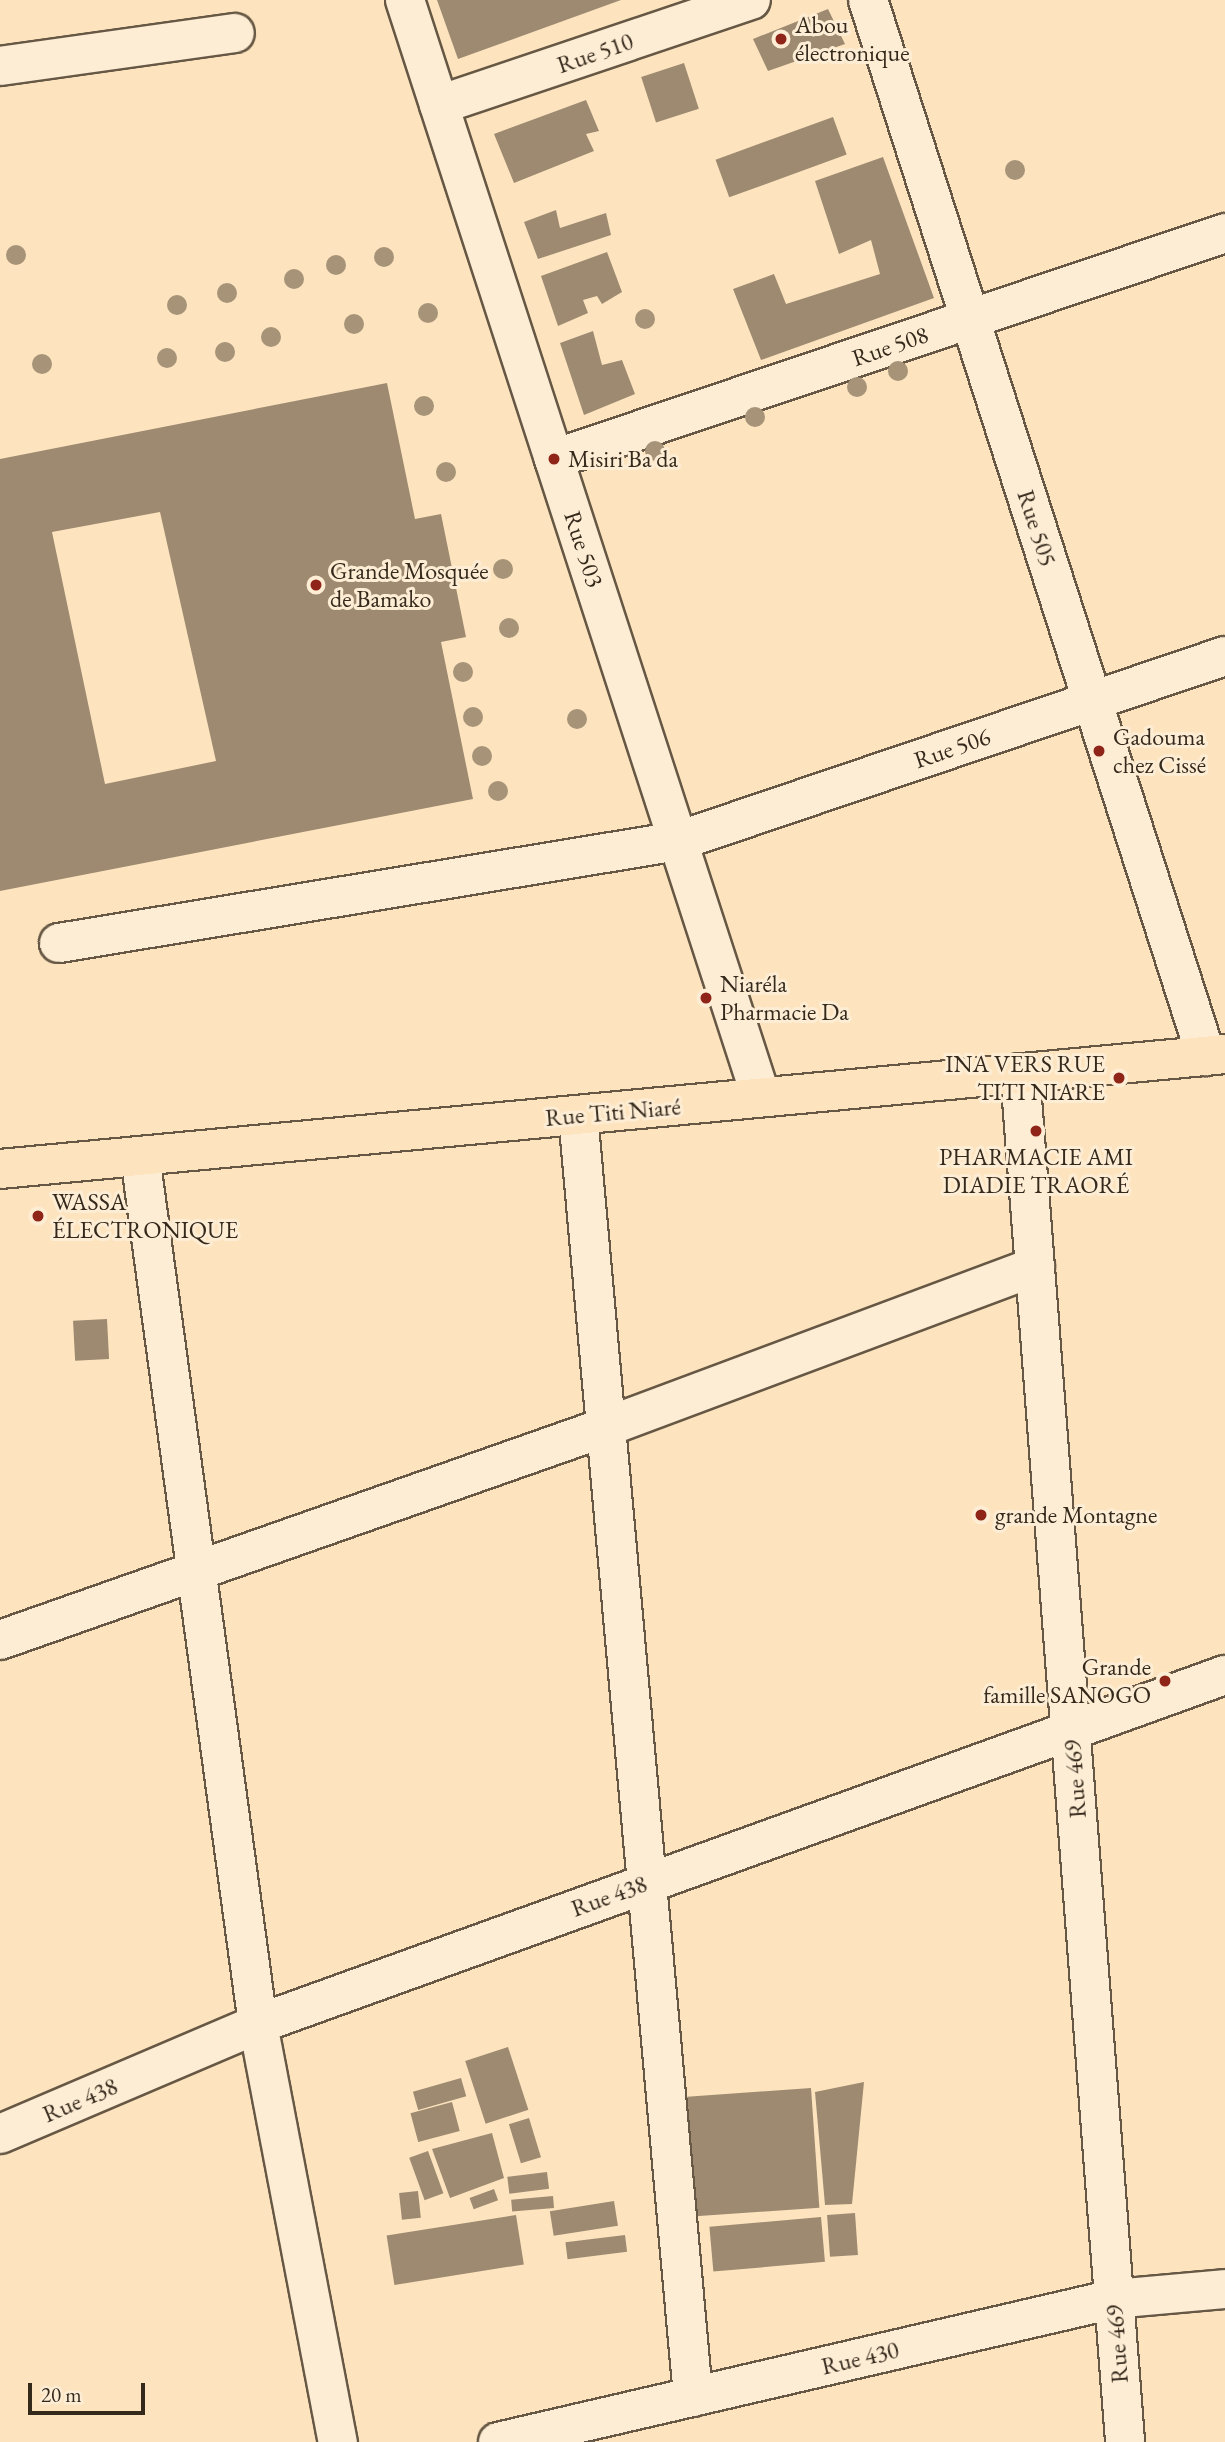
<!DOCTYPE html>
<html>
<head>
<meta charset="utf-8">
<style>
  body { margin:0 }
  #map { position:relative; width:1225px; height:2442px; overflow:hidden; background:#fde4bf; font-family:"EB Garamond",serif }
  div>[style] { position:absolute }
  .building>* { inset:0; background:#9d8a70; transform-origin:0 0 }
  .roads { filter:drop-shadow(2px 0 #665844) drop-shadow(-2px 0 #665844) drop-shadow(0 2px #665844) drop-shadow(0 -2px #665844) }
  .minor>* { height:38px; margin:-19px; padding:0 19px; transform-origin:19px; border-radius:19px; background:#feedd5 }
  .major>* { height:38px; margin:-19px; padding:0 19px; transform-origin:19px; border-radius:19px; background:#fde4bf }
  .trees>* { width:20px; height:20px; margin:-10px; border-radius:50%; background:#a69378 }
  .dots>* { width:19px; height:19px; translate:-50% -50%; box-sizing:border-box; border:4px solid #feedd5; border-radius:50% }
  span { translate:-50% -50%; white-space:nowrap; text-align:center; line-height:1.15; -webkit-text-stroke:6px #feedd5; paint-order:stroke }
  .poi-label { font-size:24px; color:#34291b }
  .left { translate:0 -50%; text-align:left }
  .right { translate:-100% -50%; text-align:right }
  .street-label { font-size:24px; color:#34291b }
  .scale { position:absolute; left:28px; top:2383px; width:117px; height:32px; box-sizing:border-box; border:4px solid #34291b; border-top:0; padding-left:9px; font-size:21px; line-height:24px; white-space:nowrap; color:#34291b; -webkit-text-stroke:5px #feedd5; paint-order:stroke }
</style>
</head>
<body>
<div id="map">
  <div class="building">
    <div style="clip-path:polygon(437px 0,621px 0,458px 59px)"></div>
    <div style="clip-path:polygon(828px 9px,845px 44px,768px 71px,753px 39px)"></div>
    <div style="left:684px;top:63px;width:48px;height:45px;rotate:72deg"></div>
    <div style="clip-path:polygon(586px 100px,599px 131px,586px 134px,594px 151px,514px 183px,494px 134px)"></div>
    <div style="left:833px;top:117px;width:40px;height:125px;rotate:70deg"></div>
    <div style="clip-path:polygon(883px 157px,934px 298px,761px 360px,733px 289px,774px 274px,786px 304px,880px 274px,871px 240px,839px 254px,815px 181px)"></div>
    <div style="clip-path:polygon(556px 210px,560px 228px,606px 213px,611px 235px,538px 259px,524px 222px)"></div>
    <div style="clip-path:polygon(607px 252px,622px 292px,602px 304px,597px 296px,583px 300px,588px 313px,558px 326px,541px 276px)"></div>
    <div style="clip-path:polygon(593px 331px,602px 365px,622px 360px,635px 394px,584px 415px,560px 343px)"></div>
    <div style="clip-path:polygon(evenodd,387px 383px,415px 519px,441px 514px,466px 637px,441px 642px,473px 799px,0 891px,0 459px,387px 383px,160px 512px,216px 761px,105px 784px,52px 532px,160px 512px)"></div>
    <div style="left:107px;top:1319px;width:40px;height:34px;rotate:87deg"></div>
    <div style="left:508px;top:2047px;width:66px;height:45px;rotate:72deg"></div>
    <div style="left:461px;top:2078px;width:19px;height:50px;rotate:74deg"></div>
    <div style="clip-path:polygon(864px 2082px,852px 2204px,825px 2205px,815px 2092px)"></div>
    <div style="left:811px;top:2088px;width:120px;height:124px;rotate:86deg"></div>
    <div style="left:452px;top:2102px;width:30px;height:43px;rotate:75deg"></div>
    <div style="left:529px;top:2118px;width:41px;height:21px;rotate:73deg"></div>
    <div style="clip-path:polygon(492px 2133px,504px 2178px,450px 2198px,432px 2149px)"></div>
    <div style="left:428px;top:2151px;width:45px;height:20px;rotate:70deg"></div>
    <div style="left:547px;top:2172px;width:17px;height:40px;rotate:83deg"></div>
    <div style="left:494px;top:2189px;width:12px;height:26px;rotate:70deg"></div>
    <div style="left:418px;top:2191px;width:27px;height:19px;rotate:84deg"></div>
    <div style="left:553px;top:2196px;width:12px;height:42px;rotate:85deg"></div>
    <div style="left:614px;top:2201px;width:25px;height:65px;rotate:81deg"></div>
    <div style="left:855px;top:2213px;width:42px;height:28px;rotate:86deg"></div>
    <div style="left:516px;top:2215px;width:50px;height:131px;rotate:81deg"></div>
    <div style="left:821px;top:2217px;width:45px;height:112px;rotate:85deg"></div>
    <div style="left:625px;top:2235px;width:17px;height:60px;rotate:83deg"></div>
  </div>
  <div class="roads">
    <div class="minor">
      <div style="left:405px;top:0;width:1153px;rotate:72.02deg"></div>
      <div style="left:868px;top:0;width:1109px;rotate:72.25deg"></div>
      <div style="left:0;top:66px;width:237px;rotate:-8deg"></div>
      <div style="left:439px;top:105px;width:329px;rotate:-18.6deg"></div>
      <div style="left:554px;top:459px;width:708px;rotate:-18.61deg"></div>
      <div style="left:59px;top:943px;width:627px;rotate:-9.36deg"></div>
      <div style="left:678px;top:841px;width:577px;rotate:-18.69deg"></div>
      <div style="left:1020px;top:1073px;width:1373px;rotate:85.61deg"></div>
      <div style="left:578px;top:1115px;width:1287px;rotate:84.87deg"></div>
      <div style="left:140px;top:1156px;width:876px;rotate:82.26deg"></div>
      <div style="left:258px;top:2024px;width:426px;rotate:79.2deg"></div>
      <div style="left:0;top:1640px;width:642px;rotate:-19.37deg"></div>
      <div style="left:606px;top:1427px;width:458px;rotate:-20.5deg"></div>
      <div style="left:0;top:2134px;width:280px;rotate:-23.1deg"></div>
      <div style="left:258px;top:2024px;width:1028px;rotate:-19.85deg"></div>
      <div style="left:498px;top:2442px;width:632px;rotate:-13.07deg"></div>
      <div style="left:1114px;top:2299px;width:111px;rotate:-5.1deg"></div>
    </div>
    <div class="major">
      <div style="left:0;top:1169px;width:1230px;rotate:-5.36deg"></div>
    </div>
  </div>
  <div class="trees">
    <div style="left:1015px;top:170px"></div>
    <div style="left:16px;top:255px"></div>
    <div style="left:384px;top:257px"></div>
    <div style="left:336px;top:265px"></div>
    <div style="left:294px;top:279px"></div>
    <div style="left:227px;top:293px"></div>
    <div style="left:177px;top:305px"></div>
    <div style="left:428px;top:313px"></div>
    <div style="left:645px;top:319px"></div>
    <div style="left:354px;top:324px"></div>
    <div style="left:271px;top:337px"></div>
    <div style="left:225px;top:352px"></div>
    <div style="left:167px;top:358px"></div>
    <div style="left:42px;top:364px"></div>
    <div style="left:898px;top:371px"></div>
    <div style="left:857px;top:387px"></div>
    <div style="left:424px;top:406px"></div>
    <div style="left:755px;top:417px"></div>
    <div style="left:655px;top:451px"></div>
    <div style="left:446px;top:472px"></div>
    <div style="left:503px;top:569px"></div>
    <div style="left:509px;top:628px"></div>
    <div style="left:463px;top:672px"></div>
    <div style="left:473px;top:717px"></div>
    <div style="left:577px;top:719px"></div>
    <div style="left:482px;top:756px"></div>
    <div style="left:498px;top:791px"></div>
  </div>
  <div class="dots">
    <div style="left:781px;top:39px;background:#8f2418"></div>
    <div style="left:554px;top:459px;background:#8f2418"></div>
    <div style="left:316px;top:585px;background:#8f2418"></div>
    <div style="left:1099px;top:751px;background:#8f2418"></div>
    <div style="left:706px;top:998px;background:#8f2418"></div>
    <div style="left:1119px;top:1078px;background:#8f2418"></div>
    <div style="left:1036px;top:1131px;background:#8f2418"></div>
    <div style="left:38px;top:1216px;background:#8f2418"></div>
    <div style="left:981px;top:1515px;background:#8f2418"></div>
    <div style="left:1165px;top:1681px;background:#8f2418"></div>
  </div>
  <div class="poi-label">
    <span class="left" style="left:795px;top:39px">Abou<br>électronique</span>
    <span class="left" style="left:568px;top:459px">Misiri Ba da</span>
    <span class="left" style="left:330px;top:585px">Grande Mosquée<br>de Bamako</span>
    <span class="left" style="left:1113px;top:751px">Gadouma<br>chez Cissé</span>
    <span class="left" style="left:720px;top:998px">Niaréla<br>Pharmacie Da</span>
    <span class="right" style="left:1105px;top:1078px">INA VERS RUE<br>TITI NIARE</span>
    <span style="left:1036px;top:1171px">PHARMACIE AMI<br>DIADIE TRAORÉ</span>
    <span class="left" style="left:52px;top:1216px">WASSA<br>ÉLECTRONIQUE</span>
    <span class="left" style="left:995px;top:1515px">grande Montagne</span>
    <span class="right" style="left:1151px;top:1681px">Grande<br>famille SANOGO</span>
  </div>
  <div class="street-label">
    <span style="left:595px;top:53px;rotate:-19deg">Rue 510</span>
    <span style="left:890px;top:346px;rotate:-19deg">Rue 508</span>
    <span style="left:1037px;top:528px;rotate:72deg">Rue 505</span>
    <span style="left:584px;top:549px;rotate:72deg">Rue 503</span>
    <span style="left:952px;top:748px;rotate:-19deg">Rue 506</span>
    <span style="left:613px;top:1112px;rotate:-5deg">Rue Titi Niaré</span>
    <span style="left:1075px;top:1779px;rotate:-94deg">Rue 469</span>
    <span style="left:609px;top:1896px;rotate:-20deg">Rue 438</span>
    <span style="left:80px;top:2100px;rotate:-23deg">Rue 438</span>
    <span style="left:1117px;top:2344px;rotate:-94deg">Rue 469</span>
    <span style="left:860px;top:2358px;rotate:-13deg">Rue 430</span>
  </div>
  <div class="scale">20 m</div>
</div>
</body>
</html>
